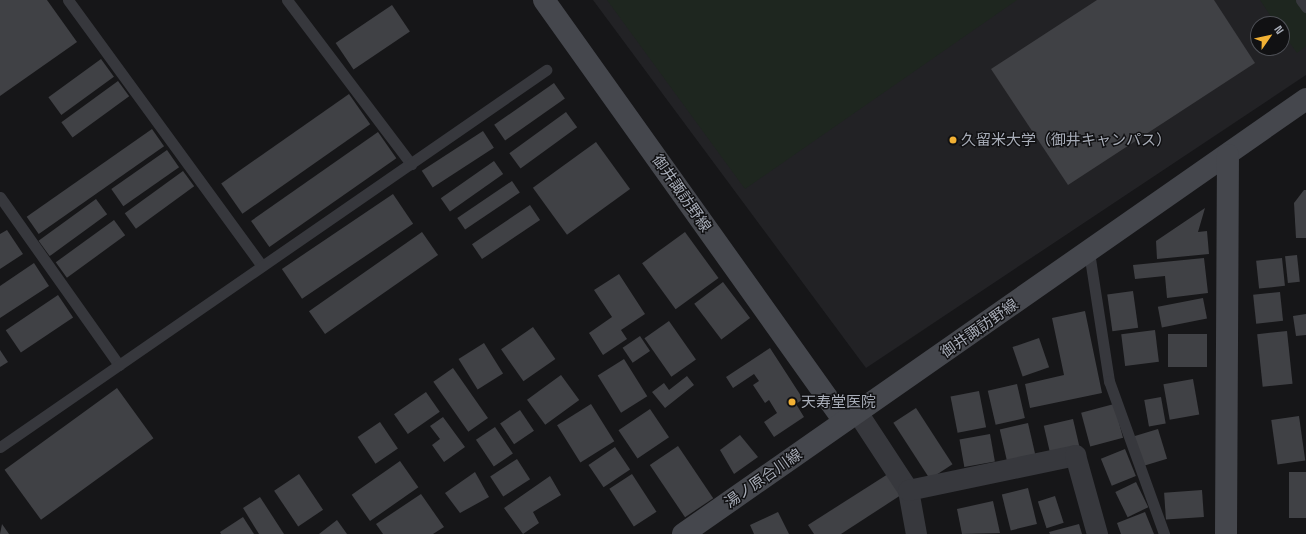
<!DOCTYPE html>
<html>
<head>
<meta charset="utf-8">
<style>
  body { margin:0 }
  #map { position:relative; width:1306px; height:534px; overflow:hidden; background:#161618; font-family:"Space Grotesk","Noto Sans JP",sans-serif }
  div>[style] { position:absolute }
  .built>* { inset:0; background:#222225 }
  .green>* { inset:0; background:#1e261f }
  .building>* { inset:0; background:#404145; transform-origin:0 0 }
  .service>* { height:11px; margin:-5.5px; padding:0 5.5px; transform-origin:5.5px; border-radius:5.5px; background:#37383d }
  .minor>* { height:21px; margin:-10.5px; padding:0 10.5px; transform-origin:10.5px; border-radius:10.5px; background:#37383d }
  .secondary>* { height:22px; margin:-11px; padding:0 11px; transform-origin:11px; border-radius:11px; background:#45474d }
  .dots>* { width:11px; height:11px; translate:-50% -50%; box-sizing:border-box; border:2px solid #111113; border-radius:50% }
  span { translate:-50% -50%; white-space:nowrap; text-align:center; line-height:1.15; -webkit-text-stroke:3px #111113; paint-order:stroke }
  .poi-label { font-size:15px; color:#a8adb8 }
  .left { translate:0 -50%; text-align:left }
  .street-label { font-size:15px; color:#a8adb8 }
  .north { position:absolute; left:1250px; top:16px; width:40px; height:40px; box-sizing:border-box; background:#111113; border:1px solid #4d4f55; border-radius:50%; rotate:56deg; font-size:11px; font-weight:700; line-height:16px; text-align:center; color:#a8adb8 }
  .north::after { content:''; display:block; margin:auto; width:14px; height:18px; background:#f2b134; clip-path:polygon(50% 0,100% 100%,50% 72%,0 100%) }
</style>
</head>
<body>
<div id="map">
  <div class="built">
    <div style="clip-path:polygon(evenodd,593px 0,1306px 0,1306px 75px,866px 368px,593px 0,1258px 24px,1282px 24px,1282px 48px,1258px 48px,1258px 24px)"></div>
  </div>
  <div class="green">
    <div style="clip-path:polygon(607px 0,1017px 0,745px 189px)"></div>
    <div style="clip-path:polygon(1260px 0,1306px 0,1306px 46px,1297px 53px,1282px 32px,1282px 24px,1276px 24px)"></div>
  </div>
  <div class="building">
    <div style="clip-path:polygon(0 0,47px 0,77px 42px,0 96px)"></div>
    <div style="clip-path:polygon(1097px 0,1214px 0,1255px 63px,1068px 185px,991px 69px)"></div>
    <div style="left:392px;top:5px;width:32px;height:68px;rotate:56deg"></div>
    <div style="left:101px;top:59px;width:22px;height:65px;rotate:54deg"></div>
    <div style="left:118px;top:81px;width:19px;height:70px;rotate:54deg"></div>
    <div style="left:554px;top:83px;width:19px;height:73px;rotate:55deg"></div>
    <div style="left:349px;top:94px;width:37px;height:156px;rotate:55deg"></div>
    <div style="left:566px;top:112px;width:19px;height:70px;rotate:54deg"></div>
    <div style="left:152px;top:129px;width:21px;height:153px;rotate:55deg"></div>
    <div style="left:483px;top:131px;width:20px;height:73px;rotate:57deg"></div>
    <div style="left:378px;top:132px;width:32px;height:155px;rotate:55deg"></div>
    <div style="left:596px;top:142px;width:58px;height:78px;rotate:54deg"></div>
    <div style="left:167px;top:150px;width:21px;height:68px;rotate:55deg"></div>
    <div style="left:494px;top:161px;width:16px;height:65px;rotate:55deg"></div>
    <div style="left:183px;top:171px;width:19px;height:72px;rotate:54deg"></div>
    <div style="left:512px;top:181px;width:14px;height:66px;rotate:56deg"></div>
    <div style="clip-path:polygon(1304px 190px,1306px 190px,1306px 238px,1296px 238px,1294px 203px)"></div>
    <div style="left:393px;top:194px;width:36px;height:134px;rotate:56deg"></div>
    <div style="left:96px;top:199px;width:19px;height:71px;rotate:54deg"></div>
    <div style="left:530px;top:205px;width:18px;height:70px;rotate:56deg"></div>
    <div style="clip-path:polygon(1205px 208px,1198px 232px,1207px 231px,1209px 254px,1157px 259px,1156px 241px)"></div>
    <div style="left:114px;top:220px;width:19px;height:72px;rotate:54deg"></div>
    <div style="clip-path:polygon(7px 230px,23px 254px,0 269px,0 234px)"></div>
    <div style="left:422px;top:232px;width:28px;height:138px;rotate:55deg"></div>
    <div style="left:685px;top:232px;width:57px;height:53px;rotate:54deg"></div>
    <div style="left:1297px;top:255px;width:27px;height:12px;rotate:84deg"></div>
    <div style="clip-path:polygon(1204px 258px,1208px 293px,1167px 298px,1165px 276px,1135px 279px,1133px 265px)"></div>
    <div style="left:1282px;top:258px;width:28px;height:26px;rotate:84deg"></div>
    <div style="clip-path:polygon(34px 263px,49px 286px,0 318px,0 286px)"></div>
    <div style="clip-path:polygon(619px 274px,645px 314px,621px 330px,627px 339px,603px 355px,589px 333px,612px 317px,594px 290px)"></div>
    <div style="left:723px;top:282px;width:45px;height:36px;rotate:53deg"></div>
    <div style="left:1133px;top:291px;width:37px;height:26px;rotate:82deg"></div>
    <div style="left:1280px;top:292px;width:29px;height:27px;rotate:84deg"></div>
    <div style="left:58px;top:295px;width:27px;height:63px;rotate:56deg"></div>
    <div style="left:1203px;top:298px;width:21px;height:46px;rotate:79deg"></div>
    <div style="clip-path:polygon(1085px 311px,1102px 393px,1030px 408px,1025px 384px,1064px 375px,1052px 318px)"></div>
    <div style="clip-path:polygon(1306px 314px,1306px 335px,1296px 336px,1293px 316px)"></div>
    <div style="left:669px;top:321px;width:47px;height:30px;rotate:55deg"></div>
    <div style="left:533px;top:327px;width:39px;height:39px;rotate:55deg"></div>
    <div style="left:1155px;top:330px;width:32px;height:34px;rotate:83deg"></div>
    <div style="left:1287px;top:331px;width:53px;height:30px;rotate:84deg"></div>
    <div style="left:1207px;top:334px;width:33px;height:39px;rotate:90deg"></div>
    <div style="left:640px;top:336px;width:18px;height:21px;rotate:56deg"></div>
    <div style="left:1039px;top:338px;width:31px;height:28px;rotate:71deg"></div>
    <div style="left:484px;top:343px;width:36px;height:30px;rotate:58deg"></div>
    <div style="clip-path:polygon(770px 348px,803px 399px,796px 404px,804px 417px,774px 437px,764px 422px,777px 413px,769px 400px,765px 403px,753px 385px,759px 381px,754px 374px,733px 388px,726px 377px)"></div>
    <div style="clip-path:polygon(0 350px,8px 362px,0 367px)"></div>
    <div style="left:624px;top:359px;width:44px;height:31px;rotate:58deg"></div>
    <div style="left:453px;top:368px;width:61px;height:24px;rotate:55deg"></div>
    <div style="left:561px;top:375px;width:31px;height:42px;rotate:54deg"></div>
    <div style="clip-path:polygon(687px 376px,694px 385px,665px 408px,652px 392px,664px 383px,669px 390px)"></div>
    <div style="left:1193px;top:379px;width:36px;height:30px;rotate:80deg"></div>
    <div style="left:1017px;top:384px;width:35px;height:30px;rotate:77deg"></div>
    <div style="left:117px;top:388px;width:62px;height:139px;rotate:54deg"></div>
    <div style="left:979px;top:391px;width:37px;height:29px;rotate:79deg"></div>
    <div style="left:426px;top:392px;width:24px;height:39px;rotate:55deg"></div>
    <div style="left:1161px;top:397px;width:27px;height:17px;rotate:80deg"></div>
    <div style="left:591px;top:404px;width:44px;height:40px;rotate:58deg"></div>
    <div style="left:1114px;top:404px;width:35px;height:34px;rotate:75deg"></div>
    <div style="left:916px;top:408px;width:67px;height:27px;rotate:57deg"></div>
    <div style="left:650px;top:409px;width:34px;height:38px;rotate:56deg"></div>
    <div style="left:520px;top:410px;width:25px;height:24px;rotate:56deg"></div>
    <div style="left:1299px;top:416px;width:45px;height:28px;rotate:82deg"></div>
    <div style="clip-path:polygon(443px 417px,465px 447px,444px 462px,432px 445px,440px 439px,430px 426px)"></div>
    <div style="left:1073px;top:419px;width:28px;height:30px;rotate:77deg"></div>
    <div style="left:380px;top:422px;width:32px;height:27px;rotate:56deg"></div>
    <div style="left:1028px;top:423px;width:32px;height:29px;rotate:77deg"></div>
    <div style="left:495px;top:427px;width:32px;height:23px;rotate:56deg"></div>
    <div style="left:1158px;top:429px;width:31px;height:25px;rotate:73deg"></div>
    <div style="left:990px;top:434px;width:28px;height:31px;rotate:80deg"></div>
    <div style="clip-path:polygon(740px 435px,758px 457px,734px 474px,720px 450px)"></div>
    <div style="left:678px;top:446px;width:63px;height:34px;rotate:56deg"></div>
    <div style="left:615px;top:447px;width:27px;height:32px;rotate:56deg"></div>
    <div style="left:1125px;top:449px;width:29px;height:26px;rotate:68deg"></div>
    <div style="left:517px;top:459px;width:24px;height:32px;rotate:57deg"></div>
    <div style="left:400px;top:461px;width:32px;height:59px;rotate:55deg"></div>
    <div style="clip-path:polygon(475px 472px,489px 497px,460px 513px,445px 493px)"></div>
    <div style="left:1306px;top:472px;width:46px;height:17px;rotate:90deg"></div>
    <div style="left:299px;top:474px;width:43px;height:30px;rotate:56deg"></div>
    <div style="left:632px;top:474px;width:45px;height:27px;rotate:57deg"></div>
    <div style="clip-path:polygon(888px 474px,901px 495px,841px 534px,814px 534px,808px 525px)"></div>
    <div style="clip-path:polygon(550px 476px,561px 495px,533px 512px,539px 523px,523px 534px,504px 508px)"></div>
    <div style="left:1136px;top:482px;width:28px;height:23px;rotate:64deg"></div>
    <div style="left:1028px;top:488px;width:37px;height:27px;rotate:76deg"></div>
    <div style="left:1202px;top:490px;width:27px;height:38px;rotate:86deg"></div>
    <div style="clip-path:polygon(421px 494px,444px 527px,433px 534px,383px 534px,376px 524px)"></div>
    <div style="left:1055px;top:496px;width:28px;height:18px;rotate:72deg"></div>
    <div style="clip-path:polygon(260px 497px,284px 534px,259px 534px,243px 508px)"></div>
    <div style="clip-path:polygon(993px 501px,1000px 533px,962px 534px,957px 509px)"></div>
    <div style="clip-path:polygon(778px 512px,789px 534px,754px 534px,750px 525px)"></div>
    <div style="clip-path:polygon(1145px 512px,1154px 534px,1121px 534px,1117px 523px)"></div>
    <div style="clip-path:polygon(243px 517px,254px 534px,221px 534px,220px 532px)"></div>
    <div style="clip-path:polygon(337px 520px,347px 534px,319px 534px)"></div>
    <div style="clip-path:polygon(2px 524px,9px 534px,0 534px)"></div>
    <div style="clip-path:polygon(1079px 524px,1082px 534px,1050px 534px,1049px 532px)"></div>
  </div>
  <div class="service">
    <div style="left:68px;top:0;width:329px;rotate:53.9deg"></div>
    <div style="left:287px;top:0;width:206px;rotate:52.9deg"></div>
    <div style="left:1301px;top:0;width:9px;rotate:54deg"></div>
    <div style="left:0;top:197px;width:206px;rotate:54.7deg"></div>
    <div style="left:1089px;top:252px;width:131px;rotate:81.2deg"></div>
    <div style="left:1109px;top:381px;width:163px;rotate:70.2deg"></div>
    <div style="left:0;top:447px;width:664px;rotate:-34.62deg"></div>
  </div>
  <div class="minor">
    <div style="left:857px;top:412px;width:93px;rotate:56.8deg"></div>
    <div style="left:916px;top:534px;width:45px;rotate:-100.3deg"></div>
    <div style="left:908px;top:490px;width:171px;rotate:-11.8deg"></div>
    <div style="left:1075px;top:455px;width:82px;rotate:74.4deg"></div>
  </div>
  <div class="secondary">
    <div style="left:544px;top:0;width:517px;rotate:54.53deg"></div>
    <div style="left:683px;top:534px;width:760px;rotate:-34.92deg"></div>
    <div style="left:1226px;top:534px;width:379px;rotate:-89.7deg"></div>
  </div>
  <div class="dots">
    <div style="left:953px;top:140px;background:#f2b134"></div>
    <div style="left:792px;top:402px;background:#f2b134"></div>
  </div>
  <div class="poi-label">
    <span class="left" style="left:961px;top:140px">久留米大学（御井キャンパス）</span>
    <span class="left" style="left:801px;top:402px">天寿堂医院</span>
  </div>
  <div class="street-label">
    <span style="left:682px;top:193px;rotate:55deg">御井諏訪野線</span>
    <span style="left:979px;top:328px;rotate:-35deg">御井諏訪野線</span>
    <span style="left:763px;top:478px;rotate:-35deg">湯ノ原合川線</span>
  </div>
  <div class="north">N</div>
</div>
</body>
</html>
